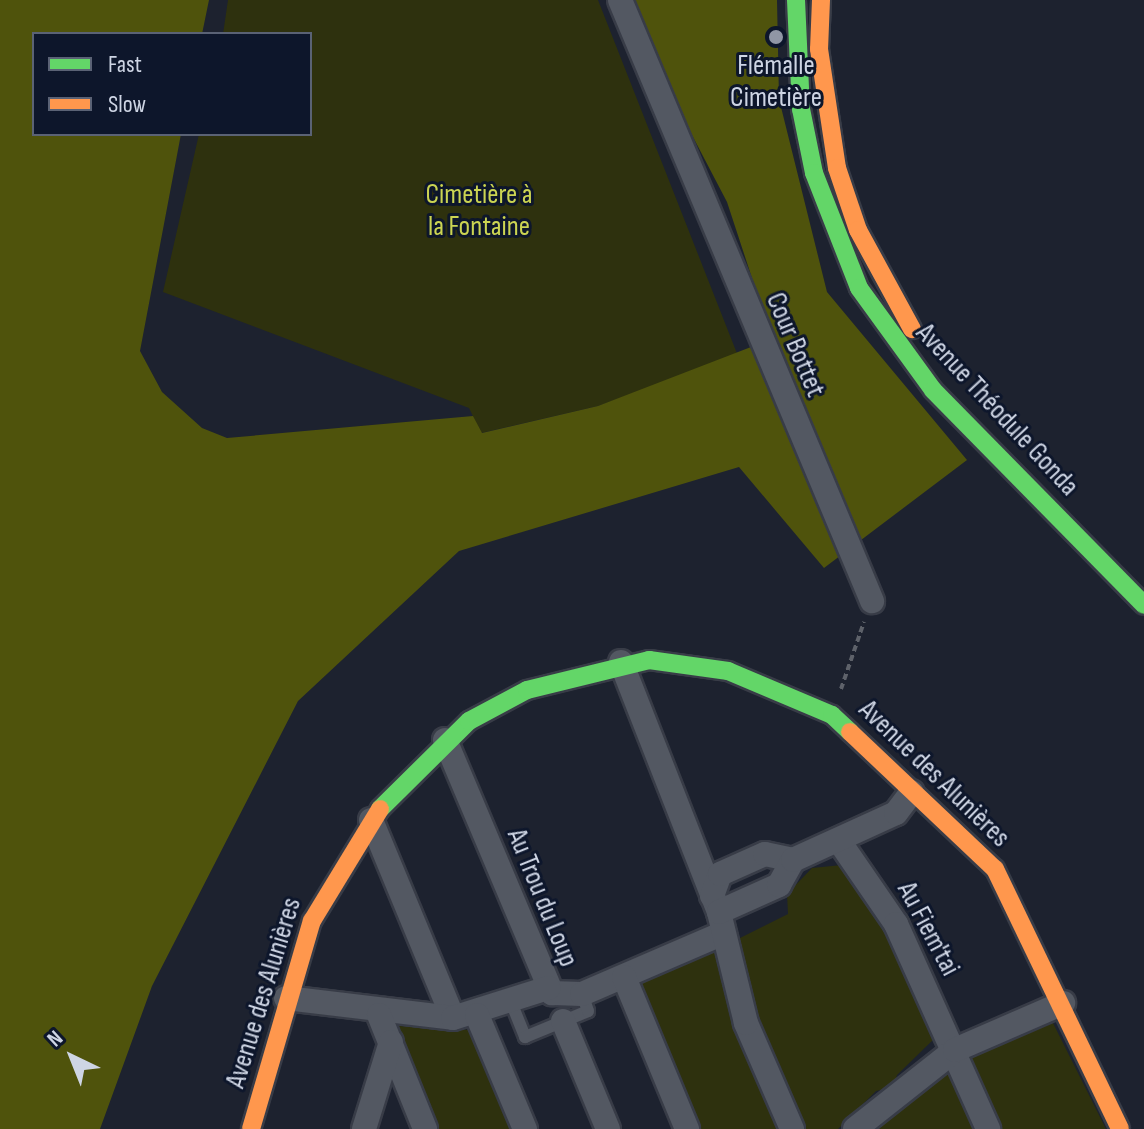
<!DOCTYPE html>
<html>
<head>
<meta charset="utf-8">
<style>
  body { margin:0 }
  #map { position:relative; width:1144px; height:1129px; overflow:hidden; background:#1d222f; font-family:"Sofia Sans Condensed",sans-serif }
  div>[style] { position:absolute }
  .green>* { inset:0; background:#2e310e }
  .forest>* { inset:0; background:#4f530c }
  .path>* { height:4px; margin-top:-2px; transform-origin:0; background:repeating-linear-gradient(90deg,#5e626a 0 6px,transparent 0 10px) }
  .roads { filter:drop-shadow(2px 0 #383c47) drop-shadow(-2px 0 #383c47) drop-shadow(0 2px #383c47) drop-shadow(0 -2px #383c47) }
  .lane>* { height:12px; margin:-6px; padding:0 6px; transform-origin:6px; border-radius:6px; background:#535862 }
  .street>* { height:24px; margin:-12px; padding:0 12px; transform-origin:12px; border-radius:12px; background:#535862 }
  .fast>* { height:18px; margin:-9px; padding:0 9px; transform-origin:9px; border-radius:9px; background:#63d668 }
  .slow>* { height:18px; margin:-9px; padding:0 9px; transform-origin:9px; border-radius:9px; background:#ff974d }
  .dots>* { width:22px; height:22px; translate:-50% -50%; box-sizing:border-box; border:4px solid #0d162b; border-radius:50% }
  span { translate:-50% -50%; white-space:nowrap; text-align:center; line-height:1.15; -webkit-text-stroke:6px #0d162b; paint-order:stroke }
  .poi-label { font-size:28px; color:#ced5e4 }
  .park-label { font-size:28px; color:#cbd452 }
  .street-label { font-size:28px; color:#ced5e4 }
  .legend { position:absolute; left:32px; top:32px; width:280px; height:104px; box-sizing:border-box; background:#0d162b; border:2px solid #5a6275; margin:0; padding:10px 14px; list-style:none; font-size:24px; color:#ced5e4 }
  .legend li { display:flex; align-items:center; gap:16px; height:40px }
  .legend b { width:40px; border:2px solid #5a6275 }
  .north { position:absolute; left:32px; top:1017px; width:80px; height:80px; -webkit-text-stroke:6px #0d162b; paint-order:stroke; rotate:317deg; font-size:22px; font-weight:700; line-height:32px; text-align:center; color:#ced5e4 }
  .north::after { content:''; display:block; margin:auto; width:28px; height:36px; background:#ced5e4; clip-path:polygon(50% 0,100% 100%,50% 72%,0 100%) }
</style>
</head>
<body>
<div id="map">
  <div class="green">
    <div style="clip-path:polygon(228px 0,598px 0,738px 356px,598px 406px,481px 433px,469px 408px,163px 292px,199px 134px,310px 134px,310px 34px,223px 34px)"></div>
    <div style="clip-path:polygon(842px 865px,893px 934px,938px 1035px,897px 1075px,894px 1087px,876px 1091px,838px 1129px,797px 1129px,754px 1024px,736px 940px,788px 914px,787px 894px,812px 868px)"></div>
    <div style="clip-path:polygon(716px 948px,785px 1129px,696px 1129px,636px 984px)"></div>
    <div style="clip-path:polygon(1053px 1023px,1106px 1129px,994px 1129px,967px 1059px)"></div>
    <div style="clip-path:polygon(399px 1026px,471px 1030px,519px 1129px,433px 1129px)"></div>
    <div style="clip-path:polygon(949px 1073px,978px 1129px,869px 1129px,943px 1074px)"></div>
  </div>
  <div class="forest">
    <div style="clip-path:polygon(0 0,209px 0,202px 34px,34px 34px,34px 134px,181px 134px,140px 351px,162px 392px,202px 428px,227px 438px,473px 416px,482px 433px,598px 406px,772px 339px,727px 202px,649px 53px,635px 0,777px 0,779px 99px,827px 292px,967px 460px,824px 568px,739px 467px,459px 551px,298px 701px,152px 986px,100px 1129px,0 1129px)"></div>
  </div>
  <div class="path">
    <div style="left:841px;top:689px;width:71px;rotate:-71.1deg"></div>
  </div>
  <div class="roads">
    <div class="lane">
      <div style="left:511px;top:1002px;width:38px;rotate:68deg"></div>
      <div style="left:525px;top:1037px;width:68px;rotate:-22.4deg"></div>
      <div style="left:588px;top:1011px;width:18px;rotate:-109deg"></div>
    </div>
    <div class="street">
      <div style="left:620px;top:0;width:652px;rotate:67.25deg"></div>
      <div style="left:621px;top:662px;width:269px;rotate:68.6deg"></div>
      <div style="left:445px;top:740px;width:275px;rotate:67.1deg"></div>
      <div style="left:552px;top:993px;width:30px;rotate:2deg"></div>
      <div style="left:582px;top:994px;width:149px;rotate:-23.3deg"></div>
      <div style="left:371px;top:820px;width:214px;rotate:67.5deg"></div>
      <div style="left:839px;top:841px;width:101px;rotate:55.5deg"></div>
      <div style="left:896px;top:924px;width:225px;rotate:65.8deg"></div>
      <div style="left:712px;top:896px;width:23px;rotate:-70deg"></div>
      <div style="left:720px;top:874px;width:49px;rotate:-24deg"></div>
      <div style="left:765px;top:854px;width:29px;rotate:12deg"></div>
      <div style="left:624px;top:977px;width:165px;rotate:67.5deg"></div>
      <div style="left:286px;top:998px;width:168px;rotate:6.8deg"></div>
      <div style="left:453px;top:1018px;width:100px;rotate:-17.5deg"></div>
      <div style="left:379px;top:1015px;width:123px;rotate:68deg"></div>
      <div style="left:477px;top:1015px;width:124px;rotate:67.2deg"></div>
      <div style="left:563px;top:1021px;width:117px;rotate:67.4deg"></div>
      <div style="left:364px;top:1129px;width:91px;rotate:-72.8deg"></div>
      <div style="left:792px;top:1129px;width:116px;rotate:-113.5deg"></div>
      <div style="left:746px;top:1023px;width:114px;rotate:-103.7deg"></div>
      <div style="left:719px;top:912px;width:66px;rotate:-24.2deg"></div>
      <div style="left:779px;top:885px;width:29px;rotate:-61deg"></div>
      <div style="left:793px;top:860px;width:113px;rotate:-24.5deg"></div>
      <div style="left:896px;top:813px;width:26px;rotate:-53deg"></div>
      <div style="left:855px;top:1129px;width:127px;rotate:-38.3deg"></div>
      <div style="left:955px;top:1050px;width:118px;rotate:-23.5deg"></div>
    </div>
    <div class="fast">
      <div style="left:796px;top:0;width:109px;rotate:87.4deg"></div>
      <div style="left:801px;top:109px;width:65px;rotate:78.5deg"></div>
      <div style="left:814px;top:173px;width:123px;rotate:68.6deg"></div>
      <div style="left:859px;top:288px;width:126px;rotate:54deg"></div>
      <div style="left:933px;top:390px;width:301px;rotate:45.5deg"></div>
      <div style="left:380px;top:809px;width:125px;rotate:-44.7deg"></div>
      <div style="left:469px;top:721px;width:66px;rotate:-28.1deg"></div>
      <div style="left:527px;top:690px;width:126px;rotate:-13.8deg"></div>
      <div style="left:649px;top:660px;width:80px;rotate:7.9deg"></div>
      <div style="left:728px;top:671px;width:113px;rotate:22.9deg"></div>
      <div style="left:832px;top:715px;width:25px;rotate:43deg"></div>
    </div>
    <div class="slow">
      <div style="left:821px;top:0;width:49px;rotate:92.3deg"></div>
      <div style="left:819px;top:49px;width:120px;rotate:81.4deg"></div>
      <div style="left:837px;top:168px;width:65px;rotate:71.3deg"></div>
      <div style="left:858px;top:230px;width:113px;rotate:61.4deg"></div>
      <div style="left:850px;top:732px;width:199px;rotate:43.4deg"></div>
      <div style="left:995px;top:869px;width:288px;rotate:64.3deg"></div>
      <div style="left:251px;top:1129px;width:217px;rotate:-73.7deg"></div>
      <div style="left:312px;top:921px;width:131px;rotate:-58.7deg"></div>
    </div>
  </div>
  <div class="dots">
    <div style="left:776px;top:37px;background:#9096a5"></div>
  </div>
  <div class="poi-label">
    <span style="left:776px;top:82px">Flémalle<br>Cimetière</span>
  </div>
  <div class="park-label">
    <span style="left:479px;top:211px">Cimetière à<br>la Fontaine</span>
  </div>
  <div class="street-label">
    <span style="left:795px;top:345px;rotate:67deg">Cour Bottet</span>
    <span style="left:997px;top:410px;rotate:47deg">Avenue Théodule Gonda</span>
    <span style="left:934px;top:774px;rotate:44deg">Avenue des Alunières</span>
    <span style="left:542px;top:898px;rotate:68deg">Au Trou du Loup</span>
    <span style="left:928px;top:929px;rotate:62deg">Au Fiem'tai</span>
    <span style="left:264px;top:993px;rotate:-73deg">Avenue des Alunières</span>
  </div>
  <ul class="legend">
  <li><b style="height:10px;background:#63d668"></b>Fast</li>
  <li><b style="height:10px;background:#ff974d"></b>Slow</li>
  </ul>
  <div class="north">N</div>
</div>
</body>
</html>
